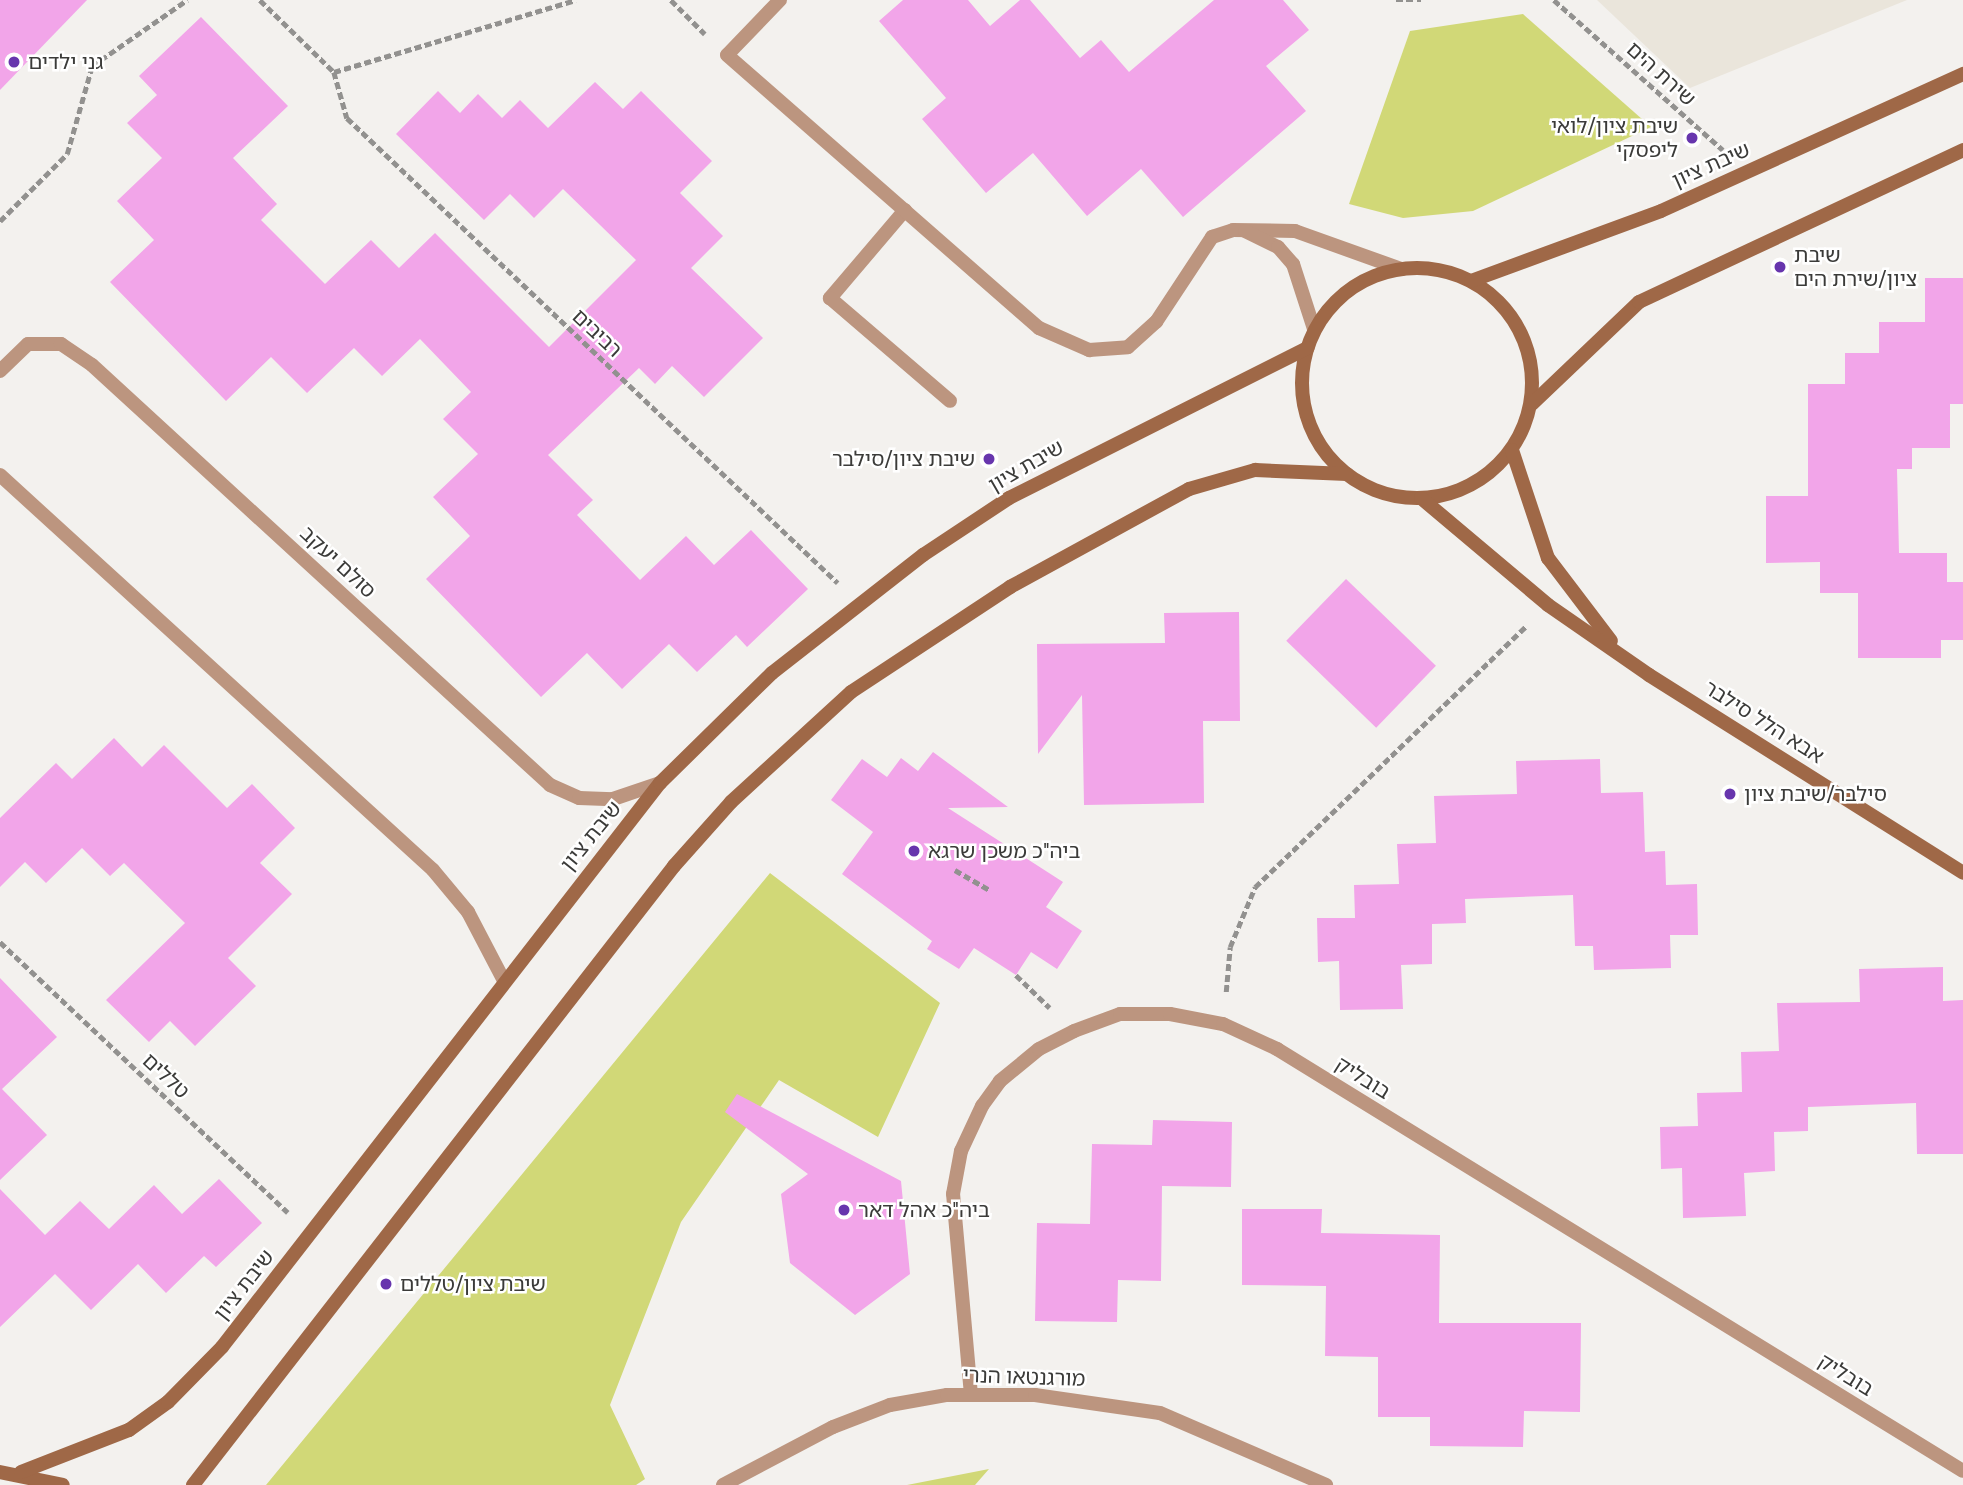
<!DOCTYPE html>
<html>
<head>
<meta charset="utf-8">
<style>
  body { margin:0 }
  #map { position:relative; width:1963px; height:1485px; overflow:hidden; background:#f3f1ee; font-family:Figtree,"Noto Sans Hebrew",sans-serif }
  div>[style] { position:absolute }
  .built>* { inset:0; background:#eae5db }
  .green>* { inset:0; background:#d1d877 }
  .building>* { inset:0; background:#f2a5e9; transform-origin:0 0 }
  .path>* { height:4.5px; margin-top:-2.25px; transform-origin:0; background:repeating-linear-gradient(90deg,#92918f 0 7px,transparent 0 10.5px) }
  .lane>* { height:14px; margin:-7px; padding:0 7px; transform-origin:7px; border-radius:7px; background:#bc957f }
  .street>* { height:14px; margin:-7px; padding:0 7px; transform-origin:7px; border-radius:7px; background:#bc957f }
  .secondary>* { height:14px; margin:-7px; padding:0 7px; transform-origin:7px; border-radius:7px; background:#9f6847 }
  .secondary>.ring { margin:-7px; padding:0; box-sizing:content-box; background:none; border:14px solid #9f6847; border-radius:50% }
  .dots>* { width:19px; height:19px; translate:-50% -50%; box-sizing:border-box; border:4px solid #fff; border-radius:50% }
  span { translate:-50% -50%; white-space:nowrap; text-align:center; line-height:1.15; -webkit-text-stroke:5px #fff; paint-order:stroke }
  .poi-label { font-size:21px; color:#3b3b39 }
  .left { translate:0 -50%; text-align:left }
  .right { translate:-100% -50%; text-align:right }
  .street-label { font-size:21px; color:#3b3b39 }
</style>
</head>
<body>
<div id="map">
  <div class="built">
    <div style="clip-path:polygon(1597px 0,1907px 0,1690px 88px)"></div>
  </div>
  <div class="green">
    <div style="clip-path:polygon(1523px 14px,1651px 127px,1473px 211px,1403px 218px,1349px 204px,1410px 31px)"></div>
    <div style="clip-path:polygon(770px 873px,940px 1003px,878px 1137px,779px 1080px,681px 1222px,610px 1405px,645px 1479px,636px 1485px,266px 1485px)"></div>
    <div style="clip-path:polygon(989px 1469px,975px 1485px,907px 1485px)"></div>
  </div>
  <div class="building">
    <div style="clip-path:polygon(0 0,87px 0,0 90px)"></div>
    <div style="clip-path:polygon(903px 0,968px 0,990px 26px,1020px 0,1030px 0,1080px 58px,1101px 40px,1129px 72px,1214px 0,1283px 0,1309px 30px,1266px 66px,1306px 111px,1183px 217px,1141px 169px,1087px 216px,1033px 153px,986px 193px,922px 119px,946px 98px,879px 21px)"></div>
    <div style="clip-path:polygon(201px 17px,288px 106px,233px 158px,277px 204px,261px 220px,325px 284px,371px 240px,399px 268px,435px 233px,549px 347px,636px 260px,563px 189px,534px 218px,510px 194px,484px 220px,396px 134px,438px 91px,460px 113px,478px 94px,502px 118px,520px 100px,548px 128px,595px 82px,623px 109px,641px 91px,712px 161px,680px 193px,723px 236px,691px 268px,763px 338px,704px 397px,672px 366px,655px 384px,639px 368px,548px 455px,593px 500px,577px 515px,640px 580px,686px 536px,714px 565px,751px 530px,808px 589px,747px 647px,736px 635px,697px 672px,669px 644px,622px 689px,587px 653px,541px 697px,426px 579px,470px 536px,433px 497px,478px 454px,443px 419px,471px 392px,420px 339px,382px 376px,354px 348px,307px 393px,271px 357px,226px 401px,110px 282px,154px 240px,117px 201px,162px 158px,127px 123px,157px 95px,139px 76px)"></div>
    <div style="clip-path:polygon(1925px 278px,1963px 278px,1963px 404px,1950px 404px,1950px 448px,1912px 448px,1912px 469px,1897px 469px,1899px 553px,1947px 553px,1947px 582px,1963px 582px,1963px 640px,1941px 640px,1941px 658px,1858px 658px,1858px 593px,1820px 593px,1820px 562px,1766px 563px,1766px 496px,1808px 496px,1808px 384px,1845px 384px,1845px 353px,1879px 353px,1879px 322px,1925px 322px)"></div>
    <div style="left:1346px;top:579px;width:125px;height:86px;rotate:44deg"></div>
    <div style="clip-path:polygon(1239px 612px,1240px 721px,1203px 721px,1204px 803px,1084px 805px,1082px 695px,1038px 754px,1037px 644px,1165px 643px,1164px 613px)"></div>
    <div style="clip-path:polygon(114px 738px,142px 767px,164px 745px,227px 808px,252px 784px,295px 828px,260px 863px,292px 894px,228px 958px,256px 986px,195px 1046px,170px 1021px,149px 1042px,106px 1000px,185px 923px,124px 863px,110px 876px,82px 848px,46px 883px,25px 862px,0 887px,0 818px,56px 763px,72px 779px)"></div>
    <div style="clip-path:polygon(933px 752px,1008px 807px,948px 808px,1063px 882px,1046px 907px,1082px 931px,1057px 969px,1031px 952px,1016px 975px,974px 948px,959px 969px,927px 949px,932px 941px,842px 874px,873px 832px,831px 800px,862px 759px,887px 777px,901px 758px,918px 771px)"></div>
    <div style="clip-path:polygon(1600px 759px,1601px 793px,1643px 792px,1645px 852px,1665px 851px,1666px 885px,1697px 884px,1698px 935px,1670px 935px,1671px 968px,1594px 970px,1593px 946px,1575px 946px,1573px 895px,1465px 899px,1466px 923px,1432px 924px,1432px 964px,1401px 965px,1403px 1009px,1340px 1010px,1339px 961px,1318px 962px,1317px 918px,1355px 918px,1354px 885px,1399px 884px,1397px 844px,1436px 843px,1434px 796px,1517px 794px,1516px 761px)"></div>
    <div style="clip-path:polygon(1943px 967px,1943px 1001px,1963px 1000px,1963px 1154px,1917px 1154px,1916px 1103px,1808px 1107px,1808px 1131px,1774px 1132px,1775px 1171px,1744px 1173px,1746px 1216px,1683px 1218px,1682px 1168px,1661px 1169px,1660px 1127px,1698px 1126px,1697px 1093px,1742px 1092px,1741px 1052px,1779px 1051px,1777px 1003px,1860px 1002px,1859px 969px)"></div>
    <div style="clip-path:polygon(0 978px,57px 1037px,2px 1089px,47px 1135px,0 1180px)"></div>
    <div style="clip-path:polygon(737px 1094px,901px 1181px,910px 1274px,855px 1315px,790px 1263px,781px 1194px,808px 1174px,725px 1112px)"></div>
    <div style="clip-path:polygon(1153px 1120px,1232px 1122px,1231px 1187px,1162px 1186px,1161px 1281px,1118px 1280px,1117px 1322px,1035px 1321px,1037px 1223px,1090px 1224px,1092px 1144px,1152px 1145px)"></div>
    <div style="clip-path:polygon(219px 1179px,262px 1223px,216px 1267px,204px 1256px,166px 1293px,138px 1264px,91px 1310px,55px 1274px,0 1327px,0 1189px,45px 1235px,80px 1201px,109px 1229px,154px 1185px,182px 1214px)"></div>
    <div style="clip-path:polygon(1242px 1209px,1322px 1209px,1321px 1233px,1440px 1235px,1439px 1323px,1581px 1323px,1580px 1412px,1524px 1411px,1523px 1447px,1430px 1446px,1430px 1417px,1378px 1417px,1378px 1357px,1325px 1356px,1326px 1286px,1242px 1285px)"></div>
  </div>
  <div class="path">
    <div style="left:260px;top:0;width:103px;rotate:44.2deg"></div>
    <div style="left:334px;top:72px;width:252px;rotate:-16.6deg"></div>
    <div style="left:671px;top:0;width:48px;rotate:45deg"></div>
    <div style="left:1396px;top:0;width:25px"></div>
    <div style="left:1554px;top:0;width:226px;rotate:41.6deg"></div>
    <div style="left:334px;top:72px;width:48px;rotate:74.2deg"></div>
    <div style="left:347px;top:118px;width:676px;rotate:43.44deg"></div>
    <div style="left:0;top:221px;width:95px;rotate:-45deg"></div>
    <div style="left:67px;top:154px;width:91px;rotate:-74.1deg"></div>
    <div style="left:92px;top:66px;width:116px;rotate:-34.8deg"></div>
    <div style="left:955px;top:870px;width:39px;rotate:30deg"></div>
    <div style="left:0;top:942px;width:395px;rotate:43.2deg"></div>
    <div style="left:1016px;top:975px;width:47px;rotate:44.1deg"></div>
    <div style="left:1226px;top:992px;width:45px;rotate:-84.9deg"></div>
    <div style="left:1230px;top:947px;width:65px;rotate:-67.4deg"></div>
    <div style="left:1255px;top:887px;width:375px;rotate:-43.9deg"></div>
  </div>
  <div class="lane">
    <div style="left:905px;top:210px;width:116px;rotate:130.4deg"></div>
    <div style="left:830px;top:298px;width:158px;rotate:40.6deg"></div>
  </div>
  <div class="street">
    <div style="left:780px;top:0;width:76px;rotate:133.9deg"></div>
    <div style="left:727px;top:55px;width:415px;rotate:41.2deg"></div>
    <div style="left:1039px;top:328px;width:55px;rotate:23.7deg"></div>
    <div style="left:1089px;top:350px;width:39px;rotate:-4deg"></div>
    <div style="left:1128px;top:347px;width:38px;rotate:-42deg"></div>
    <div style="left:1156px;top:322px;width:102px;rotate:-56.6deg"></div>
    <div style="left:1212px;top:237px;width:22px;rotate:-18deg"></div>
    <div style="left:1233px;top:230px;width:62px;rotate:0.9deg"></div>
    <div style="left:1295px;top:231px;width:113px;rotate:19.7deg"></div>
    <div style="left:1245px;top:231px;width:37px;rotate:26deg"></div>
    <div style="left:1278px;top:247px;width:23px;rotate:49deg"></div>
    <div style="left:1293px;top:264px;width:68px;rotate:72.1deg"></div>
    <div style="left:0;top:371px;width:39px;rotate:-44deg"></div>
    <div style="left:28px;top:344px;width:33px"></div>
    <div style="left:61px;top:344px;width:37px;rotate:34deg"></div>
    <div style="left:92px;top:365px;width:621px;rotate:42.52deg"></div>
    <div style="left:550px;top:785px;width:32px;rotate:24deg"></div>
    <div style="left:579px;top:798px;width:34px;rotate:2deg"></div>
    <div style="left:613px;top:799px;width:50px;rotate:-18.8deg"></div>
    <div style="left:0;top:475px;width:586px;rotate:42.37deg"></div>
    <div style="left:433px;top:870px;width:55px;rotate:50.2deg"></div>
    <div style="left:468px;top:912px;width:78px;rotate:62.4deg"></div>
    <div style="left:971px;top:1395px;width:202px;rotate:-95.1deg"></div>
    <div style="left:953px;top:1194px;width:44px;rotate:-79.5deg"></div>
    <div style="left:961px;top:1151px;width:50px;rotate:-65deg"></div>
    <div style="left:982px;top:1106px;width:31px;rotate:-54deg"></div>
    <div style="left:1000px;top:1081px;width:50px;rotate:-39.4deg"></div>
    <div style="left:1039px;top:1049px;width:39px;rotate:-27deg"></div>
    <div style="left:1074px;top:1031px;width:49px;rotate:-20.3deg"></div>
    <div style="left:1120px;top:1014px;width:50px"></div>
    <div style="left:1170px;top:1014px;width:54px;rotate:10.7deg"></div>
    <div style="left:1223px;top:1024px;width:60px;rotate:24.8deg"></div>
    <div style="left:1277px;top:1049px;width:805px;rotate:31.6deg"></div>
    <div style="left:723px;top:1485px;width:124px;rotate:-27.8deg"></div>
    <div style="left:833px;top:1427px;width:61px;rotate:-21.1deg"></div>
    <div style="left:890px;top:1405px;width:58px;rotate:-10deg"></div>
    <div style="left:947px;top:1395px;width:88px"></div>
    <div style="left:1035px;top:1395px;width:126px;rotate:8.2deg"></div>
    <div style="left:1160px;top:1413px;width:181px;rotate:23.4deg"></div>
  </div>
  <div class="secondary">
    <div class="ring" style="left:1302px;top:268px;width:216px;height:216px"></div>
    <div style="left:1471px;top:281px;width:202px;rotate:-20.2deg"></div>
    <div style="left:1661px;top:211px;width:332px;rotate:-24.4deg"></div>
    <div style="left:1532px;top:404px;width:148px;rotate:-43.6deg"></div>
    <div style="left:1639px;top:302px;width:358px;rotate:-25.1deg"></div>
    <div style="left:1512px;top:450px;width:114px;rotate:71.6deg"></div>
    <div style="left:1548px;top:558px;width:104px;rotate:52.8deg"></div>
    <div style="left:1421px;top:498px;width:166px;rotate:40.1deg"></div>
    <div style="left:1548px;top:605px;width:123px;rotate:34.7deg"></div>
    <div style="left:1649px;top:675px;width:371px;rotate:32.2deg"></div>
    <div style="left:0;top:1472px;width:64px;rotate:11.7deg"></div>
    <div style="left:21px;top:1472px;width:116px;rotate:-21.3deg"></div>
    <div style="left:129px;top:1430px;width:48px;rotate:-35.7deg"></div>
    <div style="left:168px;top:1402px;width:77px;rotate:-45.5deg"></div>
    <div style="left:222px;top:1347px;width:714px;rotate:-52.17deg"></div>
    <div style="left:660px;top:783px;width:157px;rotate:-44.5deg"></div>
    <div style="left:772px;top:673px;width:192px;rotate:-38deg"></div>
    <div style="left:923px;top:555px;width:103px;rotate:-33.5deg"></div>
    <div style="left:1009px;top:498px;width:334px;rotate:-26.7deg"></div>
    <div style="left:193px;top:1485px;width:784px;rotate:-52.15deg"></div>
    <div style="left:674px;top:866px;width:86px;rotate:-48.3deg"></div>
    <div style="left:731px;top:802px;width:163px;rotate:-42.5deg"></div>
    <div style="left:851px;top:692px;width:191px;rotate:-33.4deg"></div>
    <div style="left:1010px;top:587px;width:204px;rotate:-28.7deg"></div>
    <div style="left:1189px;top:489px;width:69px;rotate:-16.1deg"></div>
    <div style="left:1255px;top:470px;width:92px;rotate:2.5deg"></div>
  </div>
  <div class="dots">
    <div style="left:14px;top:62px;background:#6735ad"></div>
    <div style="left:1692px;top:138px;background:#6735ad"></div>
    <div style="left:1780px;top:267px;background:#6735ad"></div>
    <div style="left:989px;top:459px;background:#6735ad"></div>
    <div style="left:1730px;top:794px;background:#6735ad"></div>
    <div style="left:914px;top:851px;background:#6735ad"></div>
    <div style="left:844px;top:1210px;background:#6735ad"></div>
    <div style="left:386px;top:1284px;background:#6735ad"></div>
  </div>
  <div class="poi-label">
    <span class="left" style="left:28px;top:62px">גני ילדים</span>
    <span class="right" style="left:1678px;top:138px">שיבת ציון/לואי<br>ליפסקי</span>
    <span class="left" style="left:1794px;top:267px">שיבת<br>ציון/שירת הים</span>
    <span class="right" style="left:975px;top:459px">שיבת ציון/סילבר</span>
    <span class="left" style="left:1744px;top:794px">סילבר/שיבת ציון</span>
    <span class="left" style="left:928px;top:851px">ביה"כ משכן שרגא</span>
    <span class="left" style="left:858px;top:1210px">ביה"כ אהל דאר</span>
    <span class="left" style="left:400px;top:1284px">שיבת ציון/טללים</span>
  </div>
  <div class="street-label">
    <span style="left:1661px;top:74px;rotate:42deg">שירת הים</span>
    <span style="left:1711px;top:165px;rotate:-24deg">שיבת ציון</span>
    <span style="left:597px;top:333px;rotate:43deg">רביבים</span>
    <span style="left:1026px;top:466px;rotate:-30deg">שיבת ציון</span>
    <span style="left:338px;top:562px;rotate:43deg">סולם יעקב</span>
    <span style="left:1764px;top:722px;rotate:32deg">אבא הלל סילבר</span>
    <span style="left:591px;top:836px;rotate:-51deg">שיבת ציון</span>
    <span style="left:166px;top:1076px;rotate:43deg">טללים</span>
    <span style="left:1363px;top:1078px;rotate:32deg">בובליק</span>
    <span style="left:244px;top:1285px;rotate:-52deg">שיבת ציון</span>
    <span style="left:1846px;top:1375px;rotate:32deg">בובליק</span>
    <span style="left:1024px;top:1377px;rotate:2deg">מורגנטאו הנרי</span>
  </div>
</div>
</body>
</html>
